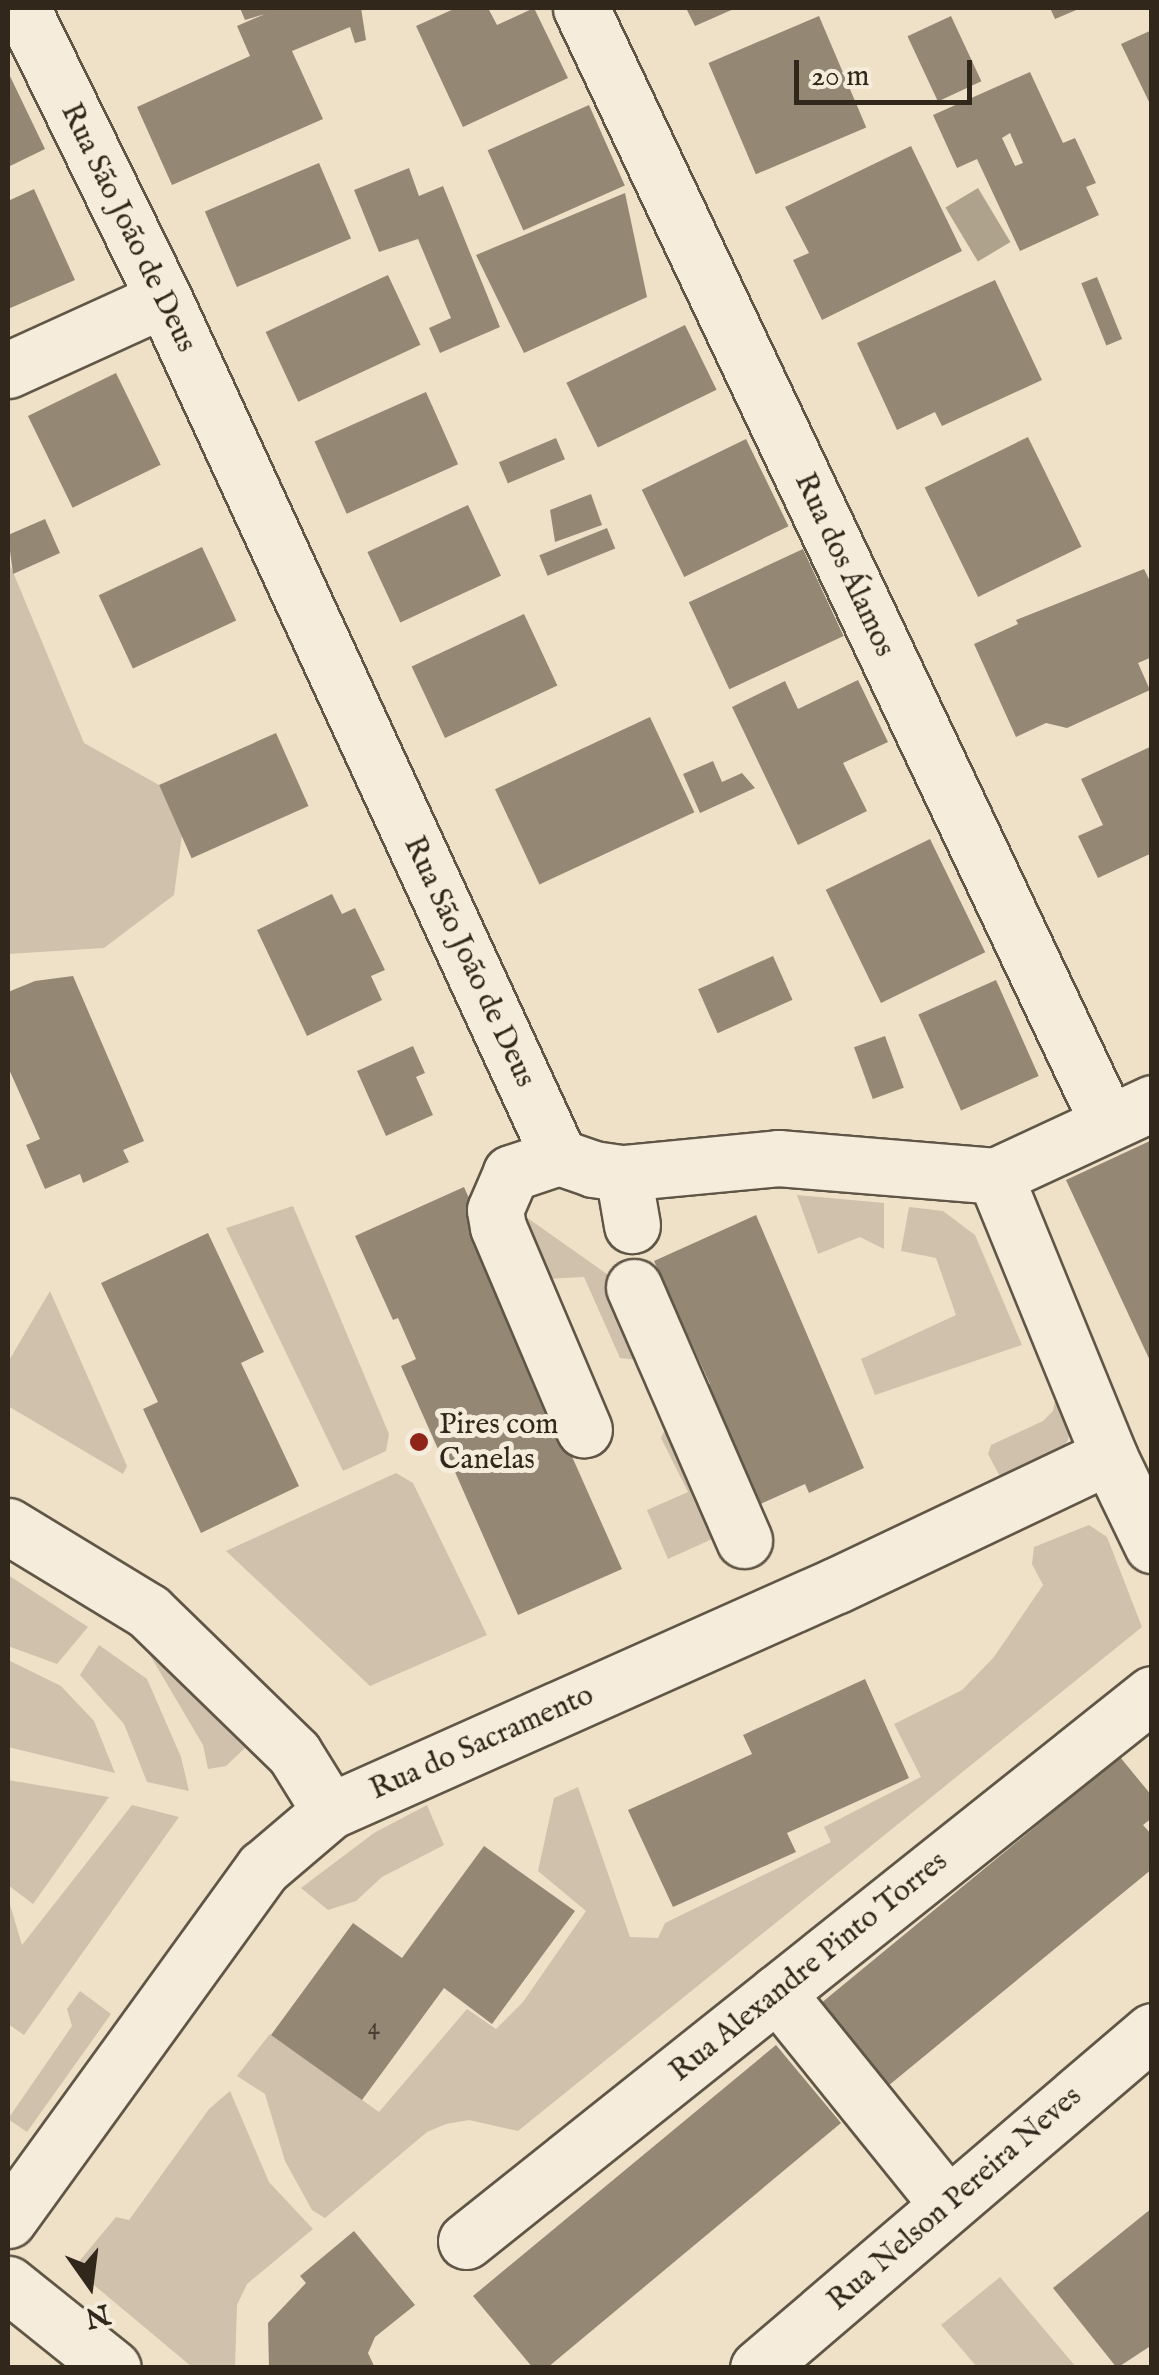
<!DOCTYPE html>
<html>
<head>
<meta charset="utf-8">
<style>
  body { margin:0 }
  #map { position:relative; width:1159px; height:2375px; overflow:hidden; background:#efe1c8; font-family:"IM FELL English",serif }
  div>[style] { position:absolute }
  .green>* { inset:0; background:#cfc1ab }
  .water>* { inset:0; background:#aea28d; transform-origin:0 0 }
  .building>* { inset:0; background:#948875; transform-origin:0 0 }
  .roads { filter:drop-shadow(2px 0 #605646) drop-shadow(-2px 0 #605646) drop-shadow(0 2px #605646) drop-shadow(0 -2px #605646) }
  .minor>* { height:55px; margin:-27.5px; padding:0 27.5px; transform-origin:27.5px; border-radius:27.5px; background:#f5ecdb }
  .dots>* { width:28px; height:28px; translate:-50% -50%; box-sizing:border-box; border:5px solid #f5ecdb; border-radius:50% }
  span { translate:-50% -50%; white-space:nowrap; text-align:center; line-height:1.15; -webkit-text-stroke:10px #f5ecdb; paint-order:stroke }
  .number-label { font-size:25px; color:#4a3f32 }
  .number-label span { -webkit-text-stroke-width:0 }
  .street-label { font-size:30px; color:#31271b }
  .poi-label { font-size:30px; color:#31271b }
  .left { translate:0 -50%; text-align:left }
  .frame { position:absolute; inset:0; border:10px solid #31271b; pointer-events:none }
  .north { position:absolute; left:40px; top:2235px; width:100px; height:100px; -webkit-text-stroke:8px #f5ecdb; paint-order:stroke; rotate:166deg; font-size:28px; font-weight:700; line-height:40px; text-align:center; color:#31271b }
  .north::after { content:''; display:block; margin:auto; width:35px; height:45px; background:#31271b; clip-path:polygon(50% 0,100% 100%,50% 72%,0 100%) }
  .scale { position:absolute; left:794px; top:60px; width:178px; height:45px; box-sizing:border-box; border:5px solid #31271b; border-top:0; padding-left:12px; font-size:30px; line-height:35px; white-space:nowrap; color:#31271b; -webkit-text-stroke:8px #f5ecdb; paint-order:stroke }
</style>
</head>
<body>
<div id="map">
  <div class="green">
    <div style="clip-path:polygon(8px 560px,84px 743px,159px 785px,182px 835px,174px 895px,104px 948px,8px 954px)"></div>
    <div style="clip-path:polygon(797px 1195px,884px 1203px,884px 1249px,860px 1237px,818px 1254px)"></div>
    <div style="clip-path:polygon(293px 1206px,389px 1434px,386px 1451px,343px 1471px,226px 1228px)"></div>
    <div style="clip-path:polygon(909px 1207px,943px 1211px,975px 1235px,1022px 1345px,875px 1395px,861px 1359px,956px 1315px,936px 1258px,901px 1251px)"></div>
    <div style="clip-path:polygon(519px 1212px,614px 1279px,732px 1530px,668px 1559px,647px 1510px,688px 1492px,661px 1438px,669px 1421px,638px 1360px,620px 1358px,584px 1277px,545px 1279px)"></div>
    <div style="clip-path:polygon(50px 1291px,127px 1466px,123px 1474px,8px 1406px,8px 1362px)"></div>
    <div style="clip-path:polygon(1059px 1379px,1072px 1427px,1068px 1440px,1061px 1452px,1004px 1484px,988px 1454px,991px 1445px,1043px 1421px,1053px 1411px)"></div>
    <div style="clip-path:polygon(396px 1473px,413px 1483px,487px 1635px,370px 1686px,226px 1551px)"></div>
    <div style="clip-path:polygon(1089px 1525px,1107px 1537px,1142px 1627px,518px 2131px,469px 2120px,446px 2124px,427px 2132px,325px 2218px,312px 2210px,285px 2161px,265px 2094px,237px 2076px,270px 2034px,379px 2112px,467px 2009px,496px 2029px,523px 2002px,586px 1911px,538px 1871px,554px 1798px,578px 1787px,630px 1937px,658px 1938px,665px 1923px,831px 1842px,824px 1827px,921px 1777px,894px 1724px,962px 1690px,994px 1657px,1043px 1585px,1032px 1564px,1034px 1547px)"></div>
    <div style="clip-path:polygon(8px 1575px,88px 1627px,57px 1664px,8px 1646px)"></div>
    <div style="clip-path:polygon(99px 1645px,147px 1679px,181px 1757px,189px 1791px,147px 1782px,124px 1724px,80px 1675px)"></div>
    <div style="clip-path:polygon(144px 1645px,245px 1748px,226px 1766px,208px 1769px,203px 1745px)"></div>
    <div style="clip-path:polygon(8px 1660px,61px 1686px,94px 1721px,115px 1773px,8px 1747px)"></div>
    <div style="clip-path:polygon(8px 1780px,109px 1797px,33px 1904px,8px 1885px)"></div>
    <div style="clip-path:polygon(132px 1805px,179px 1817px,24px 2035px,8px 2024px,8px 1898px,22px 1945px)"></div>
    <div style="clip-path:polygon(427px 1805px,444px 1845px,382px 1877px,356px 1901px,328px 1910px,301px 1888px,374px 1833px)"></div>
    <div style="clip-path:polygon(80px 1991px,111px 2014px,27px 2132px,8px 2119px,72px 2026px,67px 2009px)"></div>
    <div style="clip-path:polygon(230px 2091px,269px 2182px,313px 2229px,247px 2284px,237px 2305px,235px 2367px,192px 2367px,88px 2280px,77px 2264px,116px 2217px,129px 2220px,209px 2109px)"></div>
    <div style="clip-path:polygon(1000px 2277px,1076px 2367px,977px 2367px,941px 2325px)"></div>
  </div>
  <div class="water">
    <div style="left:978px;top:188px;width:63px;height:38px;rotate:59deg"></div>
  </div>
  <div class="building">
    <div style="clip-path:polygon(240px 8px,361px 8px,366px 40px,355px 43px,350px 27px,292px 51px,323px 119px,172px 185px,137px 107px,250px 56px,237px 26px,265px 14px,245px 20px)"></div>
    <div style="clip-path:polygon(456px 8px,488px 8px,497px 25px,534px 8px,568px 78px,463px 127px,416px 26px)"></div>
    <div style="clip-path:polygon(686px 8px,736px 8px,695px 26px)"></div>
    <div style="clip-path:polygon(1050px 8px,1081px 8px,1055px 19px)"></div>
    <div style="left:819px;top:16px;width:121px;height:120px;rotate:67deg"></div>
    <div style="left:951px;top:16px;width:72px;height:48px;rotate:65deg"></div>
    <div style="clip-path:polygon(1152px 30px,1152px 108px,1121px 44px)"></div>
    <div style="clip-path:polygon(8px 72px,45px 149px,8px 167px)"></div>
    <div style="clip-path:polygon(evenodd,1030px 72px,1063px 143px,1075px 138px,1096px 183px,1086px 187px,1099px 215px,1020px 251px,977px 159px,957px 168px,933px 115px,1030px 72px,1010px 133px,1023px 163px,1015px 166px,1002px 138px,1010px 133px)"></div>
    <div style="left:589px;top:105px;width:88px;height:111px;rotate:66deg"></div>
    <div style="clip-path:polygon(911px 146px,962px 251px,822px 320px,793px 260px,809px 253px,785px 207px)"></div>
    <div style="left:319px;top:163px;width:82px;height:124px;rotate:67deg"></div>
    <div style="clip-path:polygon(409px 168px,419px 196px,443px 186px,500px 327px,440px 353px,429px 328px,451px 318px,418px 239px,379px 252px,354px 190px)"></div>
    <div style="clip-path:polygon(34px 189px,75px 280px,8px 309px,8px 201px)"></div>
    <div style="clip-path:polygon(625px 193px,647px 297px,524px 353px,476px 255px)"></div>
    <div style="left:388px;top:275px;width:77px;height:135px;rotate:65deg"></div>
    <div style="left:1097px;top:277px;width:67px;height:17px;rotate:68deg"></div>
    <div style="clip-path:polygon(995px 280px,1042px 380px,942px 426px,935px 412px,897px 430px,857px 343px)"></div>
    <div style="left:685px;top:325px;width:72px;height:132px;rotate:64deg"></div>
    <div style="left:116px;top:373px;width:102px;height:98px;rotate:64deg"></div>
    <div style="left:426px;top:392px;width:79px;height:122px;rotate:66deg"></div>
    <div style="left:1028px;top:437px;width:122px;height:115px;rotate:64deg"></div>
    <div style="left:556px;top:438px;width:23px;height:62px;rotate:67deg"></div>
    <div style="left:746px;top:439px;width:97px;height:116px;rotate:64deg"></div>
    <div style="clip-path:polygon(591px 494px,602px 525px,555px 542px,550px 510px)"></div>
    <div style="left:468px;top:505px;width:78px;height:111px;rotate:65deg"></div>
    <div style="clip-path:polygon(45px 519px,60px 553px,13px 574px,8px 535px)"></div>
    <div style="left:607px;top:528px;width:22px;height:73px;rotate:68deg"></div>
    <div style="left:202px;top:547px;width:81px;height:114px;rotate:65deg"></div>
    <div style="left:803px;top:549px;width:96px;height:126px;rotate:65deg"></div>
    <div style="clip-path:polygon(1144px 569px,1152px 585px,1152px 657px,1138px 663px,1150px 690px,1067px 728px,1046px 723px,1016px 737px,974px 644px,1018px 624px,1016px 620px)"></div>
    <div style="left:524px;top:614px;width:79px;height:124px;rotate:65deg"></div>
    <div style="clip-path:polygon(858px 680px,888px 742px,843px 763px,867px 811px,798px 845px,732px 707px,785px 681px,798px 709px)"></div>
    <div style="left:650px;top:717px;width:105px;height:171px;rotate:65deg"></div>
    <div style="left:276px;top:733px;width:80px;height:128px;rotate:66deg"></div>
    <div style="clip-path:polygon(1152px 746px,1152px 853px,1098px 878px,1078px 836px,1103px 825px,1081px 779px)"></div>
    <div style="clip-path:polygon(713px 761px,722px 782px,742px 773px,755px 788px,700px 813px,683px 774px)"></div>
    <div style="left:930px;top:839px;width:126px;height:116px;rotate:64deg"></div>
    <div style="clip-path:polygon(332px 894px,342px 914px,355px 908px,385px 970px,371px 976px,382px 1000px,307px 1036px,257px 930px)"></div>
    <div style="left:773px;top:956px;width:48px;height:82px;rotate:66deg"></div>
    <div style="clip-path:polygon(73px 976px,144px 1141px,123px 1150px,129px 1162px,83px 1183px,80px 1174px,45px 1189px,26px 1145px,40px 1139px,8px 1067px,8px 992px,35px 981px)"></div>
    <div style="left:996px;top:980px;width:105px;height:85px;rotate:66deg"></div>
    <div style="left:885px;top:1036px;width:55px;height:33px;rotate:70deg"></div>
    <div style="clip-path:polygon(413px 1046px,425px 1073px,416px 1077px,433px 1115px,386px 1136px,357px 1071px)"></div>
    <div style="clip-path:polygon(1152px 1140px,1152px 1365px,1066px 1180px)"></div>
    <div style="clip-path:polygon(464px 1187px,520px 1313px,510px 1317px,622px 1569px,518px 1615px,444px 1447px,438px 1449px,401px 1366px,416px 1359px,398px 1318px,393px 1320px,355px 1236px)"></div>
    <div style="clip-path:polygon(756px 1215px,864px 1468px,809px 1493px,805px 1484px,756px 1506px,702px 1388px,710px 1384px,654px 1261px)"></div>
    <div style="clip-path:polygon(208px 1233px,264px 1352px,241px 1363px,299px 1486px,201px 1533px,143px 1409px,158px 1402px,101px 1283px)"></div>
    <div style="clip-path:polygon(865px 1679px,909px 1778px,787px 1833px,796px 1852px,673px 1907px,628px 1810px,752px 1754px,743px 1735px)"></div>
    <div style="clip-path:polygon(1120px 1757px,1152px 1796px,1152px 1818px,1143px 1825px,1152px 1835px,1152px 1869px,888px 2086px,820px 2004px)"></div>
    <div style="clip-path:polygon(484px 1846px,575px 1911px,492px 2024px,444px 1988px,362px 2100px,271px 2035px,353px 1923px,402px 1958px)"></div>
    <div style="clip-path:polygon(776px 2045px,841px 2123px,547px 2368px,533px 2368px,473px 2296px)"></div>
    <div style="clip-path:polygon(1152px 2208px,1152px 2345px,1117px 2368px,1053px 2288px)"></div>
    <div style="clip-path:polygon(354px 2231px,415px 2305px,375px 2337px,368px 2353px,375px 2368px,269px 2368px,268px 2323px,306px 2283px,300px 2276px)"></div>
  </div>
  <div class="roads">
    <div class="minor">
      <div style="left:22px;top:8px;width:324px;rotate:64deg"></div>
      <div style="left:164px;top:299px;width:945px;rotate:65.28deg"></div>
      <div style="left:559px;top:1157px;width:36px;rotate:19deg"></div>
      <div style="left:593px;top:1169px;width:30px;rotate:8deg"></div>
      <div style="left:623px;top:1173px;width:156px;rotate:-5.5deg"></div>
      <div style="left:778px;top:1158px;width:218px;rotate:4.7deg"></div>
      <div style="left:995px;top:1176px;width:302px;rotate:67.8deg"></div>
      <div style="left:1109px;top:1456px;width:99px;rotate:64.2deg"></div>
      <div style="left:581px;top:8px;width:1233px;rotate:64.7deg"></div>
      <div style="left:8px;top:370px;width:171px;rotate:-24.5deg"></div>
      <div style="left:559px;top:1157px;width:51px;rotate:161.6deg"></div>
      <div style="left:511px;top:1173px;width:40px;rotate:113.4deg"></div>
      <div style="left:495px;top:1210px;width:17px;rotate:80deg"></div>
      <div style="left:498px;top:1227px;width:220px;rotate:67deg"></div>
      <div style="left:623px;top:1173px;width:53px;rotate:80.2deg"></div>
      <div style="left:995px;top:1176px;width:173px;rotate:-24.9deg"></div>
      <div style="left:634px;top:1287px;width:276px;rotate:66.5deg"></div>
      <div style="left:8px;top:1526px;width:164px;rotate:31.3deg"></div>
      <div style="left:148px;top:1611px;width:204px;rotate:44.2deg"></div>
      <div style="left:294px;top:1753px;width:68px;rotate:58.2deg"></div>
      <div style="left:777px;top:1993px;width:272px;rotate:51.1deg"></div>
      <div style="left:8px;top:2220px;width:435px;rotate:-54.1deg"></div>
      <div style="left:263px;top:1868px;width:88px;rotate:-40.4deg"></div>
      <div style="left:330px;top:1811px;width:555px;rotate:-24.03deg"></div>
      <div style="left:837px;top:1585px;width:301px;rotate:-25.4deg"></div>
      <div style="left:466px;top:2241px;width:877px;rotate:-38.57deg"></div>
      <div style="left:8px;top:2284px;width:134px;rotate:38.7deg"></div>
      <div style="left:758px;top:2368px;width:518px;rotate:-40.54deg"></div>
    </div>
  </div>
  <div class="dots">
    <div style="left:419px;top:1442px;background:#8f2418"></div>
  </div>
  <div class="number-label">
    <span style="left:374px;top:2027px">4</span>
  </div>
  <div class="street-label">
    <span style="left:128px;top:228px;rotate:64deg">Rua São João de Deus</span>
    <span style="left:844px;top:565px;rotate:65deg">Rua dos Álamos</span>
    <span style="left:469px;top:962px;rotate:65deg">Rua São João de Deus</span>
    <span style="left:482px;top:1743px;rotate:-24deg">Rua do Sacramento</span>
    <span style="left:809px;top:1967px;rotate:-39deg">Rua Alexandre Pinto Torres</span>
    <span style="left:955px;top:2199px;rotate:-41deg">Rua Nelson Pereira Neves</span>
  </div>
  <div class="poi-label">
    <span class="left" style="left:439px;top:1442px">Pires com<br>Canelas</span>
  </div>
  <div class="frame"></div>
  <div class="north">N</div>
  <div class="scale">20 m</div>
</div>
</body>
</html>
